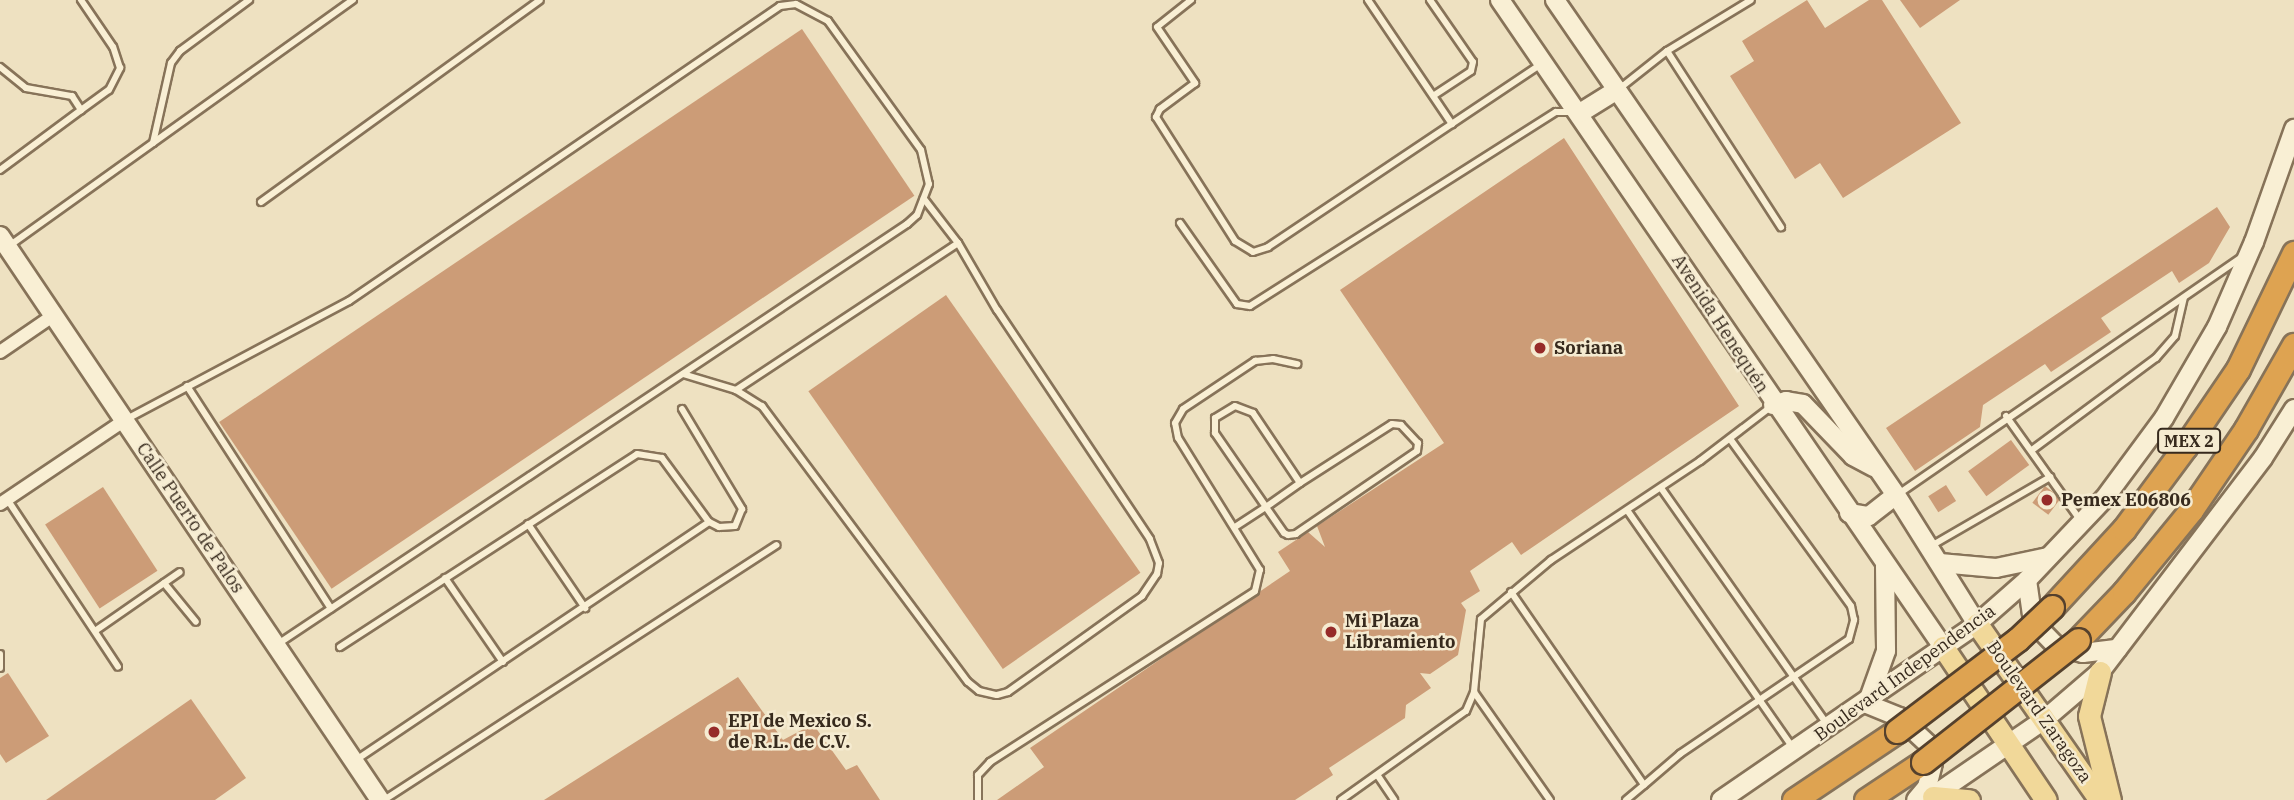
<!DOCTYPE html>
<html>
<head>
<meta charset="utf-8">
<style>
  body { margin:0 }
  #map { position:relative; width:2294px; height:800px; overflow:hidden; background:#eee1c1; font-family:"IBM Plex Serif",serif }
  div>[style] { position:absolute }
  .building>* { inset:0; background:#cc9c77; transform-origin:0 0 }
  .roads { filter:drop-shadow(2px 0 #877359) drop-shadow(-2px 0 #877359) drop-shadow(0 2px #877359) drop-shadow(0 -2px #877359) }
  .lane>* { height:6px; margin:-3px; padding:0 3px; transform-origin:3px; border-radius:3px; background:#f9efd4 }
  .street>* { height:12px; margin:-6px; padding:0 6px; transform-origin:6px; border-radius:6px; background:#f9efd4 }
  .secondary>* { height:18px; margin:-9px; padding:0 9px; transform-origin:9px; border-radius:9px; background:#f9efd4 }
  .primary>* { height:21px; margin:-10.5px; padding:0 10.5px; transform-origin:10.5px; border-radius:10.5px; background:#f1d899 }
  .highway>* { height:23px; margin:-11.5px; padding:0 11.5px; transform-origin:11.5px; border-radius:11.5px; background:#dea351 }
  .bridges { filter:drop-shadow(2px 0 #55412d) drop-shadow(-2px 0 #55412d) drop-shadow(0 2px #55412d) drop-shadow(0 -2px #55412d) }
  .highway-bridge>* { height:23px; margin:-11.5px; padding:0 11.5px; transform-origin:11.5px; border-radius:11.5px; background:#dea351 }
  .dots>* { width:19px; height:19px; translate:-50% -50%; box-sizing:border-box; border:4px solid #f5ebd1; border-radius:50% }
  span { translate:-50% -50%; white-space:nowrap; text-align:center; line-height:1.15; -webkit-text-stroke:5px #f5ebd1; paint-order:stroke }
  .shield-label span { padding:2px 5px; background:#f5ebd1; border:2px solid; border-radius:5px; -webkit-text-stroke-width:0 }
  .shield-label { font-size:16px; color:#372a1d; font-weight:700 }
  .street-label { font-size:18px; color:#372a1d }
  .poi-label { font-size:18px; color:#372a1d; font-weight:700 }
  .left { translate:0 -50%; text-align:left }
</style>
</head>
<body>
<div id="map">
  <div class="building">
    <div style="clip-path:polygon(1807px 0,1825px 28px,1869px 0,1882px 0,1961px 123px,1843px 198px,1820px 163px,1795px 179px,1730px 76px,1754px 61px,1742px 41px)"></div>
    <div style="clip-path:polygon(1900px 0,1960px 0,1920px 28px)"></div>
    <div style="left:802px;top:29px;width:201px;height:703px;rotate:56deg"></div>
    <div style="clip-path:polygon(1564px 138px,1739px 406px,1521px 555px,1512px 542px,1470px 571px,1480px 591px,1461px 603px,1466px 610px,1458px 655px,1430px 674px,1420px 673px,1431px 688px,1406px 705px,1405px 718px,1329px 768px,1333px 775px,1295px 800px,997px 800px,1044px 767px,1030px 748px,1290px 571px,1278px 552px,1308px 532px,1325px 547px,1317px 526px,1444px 443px,1340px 290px)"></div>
    <div style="clip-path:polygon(2217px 207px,2230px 227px,2209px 263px,2179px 283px,2172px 271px,2101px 318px,2111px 332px,2051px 372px,2045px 364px,1983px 405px,1980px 427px,1915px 471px,1886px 428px)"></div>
    <div style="left:946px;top:295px;width:339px;height:168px;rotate:55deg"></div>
    <div style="left:2011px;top:440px;width:31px;height:53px;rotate:54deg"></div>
    <div style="left:1946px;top:485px;width:19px;height:21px;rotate:58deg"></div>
    <div style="left:2045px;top:486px;width:20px;height:21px;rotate:37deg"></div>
    <div style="left:103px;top:487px;width:100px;height:69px;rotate:57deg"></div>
    <div style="clip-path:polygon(8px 673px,49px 736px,6px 763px,0 754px,0 678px)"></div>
    <div style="clip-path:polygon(738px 677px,783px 740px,813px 724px,846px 770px,857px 765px,880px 800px,544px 800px)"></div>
    <div style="clip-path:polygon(191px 699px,246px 778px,215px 800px,46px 800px)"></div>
  </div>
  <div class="roads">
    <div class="lane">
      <div style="left:1191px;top:0;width:43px;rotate:141.5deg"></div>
      <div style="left:1157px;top:27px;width:68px;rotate:55.8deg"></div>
      <div style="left:1195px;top:83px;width:44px;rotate:143.4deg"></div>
      <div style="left:1160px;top:109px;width:9px;rotate:117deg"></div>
      <div style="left:1156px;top:117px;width:147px;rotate:57.5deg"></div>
      <div style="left:1235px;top:241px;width:21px;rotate:31deg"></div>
      <div style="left:1253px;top:252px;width:16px;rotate:-18deg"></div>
      <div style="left:1268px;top:247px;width:331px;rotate:-33.8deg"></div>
      <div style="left:1368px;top:0;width:150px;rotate:55.9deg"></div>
      <div style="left:1430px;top:0;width:75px;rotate:55.3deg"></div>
      <div style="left:1473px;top:62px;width:9px;rotate:103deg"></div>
      <div style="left:1471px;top:71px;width:45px;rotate:146.7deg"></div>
      <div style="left:1667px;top:51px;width:210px;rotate:57.1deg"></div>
      <div style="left:0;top:67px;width:33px;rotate:39deg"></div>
      <div style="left:26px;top:88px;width:47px;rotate:9.9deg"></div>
      <div style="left:72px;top:96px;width:17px;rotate:57deg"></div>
      <div style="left:81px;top:110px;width:101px;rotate:143.5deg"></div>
      <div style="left:1619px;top:89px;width:61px;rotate:-38.4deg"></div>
      <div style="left:1667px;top:51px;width:98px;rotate:-31.3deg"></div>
      <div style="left:81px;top:110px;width:34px;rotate:-36deg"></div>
      <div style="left:109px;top:90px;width:25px;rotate:-63deg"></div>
      <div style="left:120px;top:68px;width:22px;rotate:-108deg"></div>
      <div style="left:113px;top:47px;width:57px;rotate:-124.2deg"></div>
      <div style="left:153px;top:143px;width:82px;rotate:-77.3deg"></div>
      <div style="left:171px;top:63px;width:15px;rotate:-53deg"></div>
      <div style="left:180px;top:51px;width:86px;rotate:-36.5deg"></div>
      <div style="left:261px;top:202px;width:344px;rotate:-35.9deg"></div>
      <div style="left:1180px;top:223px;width:99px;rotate:54.9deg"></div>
      <div style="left:1237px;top:304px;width:13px;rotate:9deg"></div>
      <div style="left:1250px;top:306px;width:362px;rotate:-32.4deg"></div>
      <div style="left:1556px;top:112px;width:17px"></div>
      <div style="left:9px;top:246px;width:423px;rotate:-35.6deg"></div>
      <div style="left:683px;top:374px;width:55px;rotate:16.8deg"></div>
      <div style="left:736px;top:390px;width:31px;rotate:32deg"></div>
      <div style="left:762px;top:406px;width:344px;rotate:53.3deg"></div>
      <div style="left:968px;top:682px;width:14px;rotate:39deg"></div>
      <div style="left:979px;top:691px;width:18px;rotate:13deg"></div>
      <div style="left:997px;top:695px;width:11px;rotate:-15deg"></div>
      <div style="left:1008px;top:692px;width:165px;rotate:-35.6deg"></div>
      <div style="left:1142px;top:596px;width:27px;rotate:-56deg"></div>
      <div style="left:1157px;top:574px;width:11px;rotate:-80deg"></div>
      <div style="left:1159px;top:563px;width:26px;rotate:-111deg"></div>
      <div style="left:1150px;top:539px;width:275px;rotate:-123.7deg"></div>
      <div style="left:997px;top:310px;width:78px;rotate:-120.2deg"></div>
      <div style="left:958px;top:243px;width:56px;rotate:-127.7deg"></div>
      <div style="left:187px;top:386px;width:265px;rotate:57.1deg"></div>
      <div style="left:736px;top:390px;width:266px;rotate:-33.5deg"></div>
      <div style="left:682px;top:409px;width:117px;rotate:59deg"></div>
      <div style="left:742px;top:509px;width:18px;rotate:112deg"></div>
      <div style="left:735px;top:526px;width:16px;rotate:176deg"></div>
      <div style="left:719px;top:527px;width:11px;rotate:-153deg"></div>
      <div style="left:2006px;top:416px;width:129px;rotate:54.5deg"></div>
      <div style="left:125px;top:420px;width:254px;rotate:-28deg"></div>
      <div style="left:349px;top:301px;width:522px;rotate:-34.39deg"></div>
      <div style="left:780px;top:6px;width:16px;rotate:-7deg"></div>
      <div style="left:796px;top:4px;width:36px;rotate:28deg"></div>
      <div style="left:828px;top:21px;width:159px;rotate:54.2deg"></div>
      <div style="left:921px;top:150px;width:35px;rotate:77deg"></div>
      <div style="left:929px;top:184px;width:33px;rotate:111deg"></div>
      <div style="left:917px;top:215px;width:13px;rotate:138deg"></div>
      <div style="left:907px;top:224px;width:756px;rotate:146.27deg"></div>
      <div style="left:2032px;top:450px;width:154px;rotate:-36.6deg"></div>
      <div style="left:2156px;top:358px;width:29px;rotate:-49deg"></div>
      <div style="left:2175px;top:336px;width:39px;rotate:-77deg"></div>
      <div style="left:1661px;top:488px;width:289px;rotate:54.9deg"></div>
      <div style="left:1897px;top:495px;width:419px;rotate:-34.6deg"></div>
      <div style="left:7px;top:499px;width:201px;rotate:56.5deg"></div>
      <div style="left:1627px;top:510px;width:290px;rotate:55.1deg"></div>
      <div style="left:528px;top:524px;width:102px;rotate:55.8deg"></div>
      <div style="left:1235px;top:527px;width:37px;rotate:-33deg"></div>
      <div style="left:1266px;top:507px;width:42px;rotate:-35.2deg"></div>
      <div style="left:1300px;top:483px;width:109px;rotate:-32.7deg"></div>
      <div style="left:1392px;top:424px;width:9px;rotate:6deg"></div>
      <div style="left:1401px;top:425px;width:25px;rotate:47deg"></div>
      <div style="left:1418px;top:443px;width:8px;rotate:97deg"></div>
      <div style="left:1417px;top:451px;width:147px;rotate:145.6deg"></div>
      <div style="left:1296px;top:534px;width:8px;rotate:173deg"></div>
      <div style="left:1288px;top:535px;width:4px;rotate:-153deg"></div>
      <div style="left:1284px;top:533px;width:32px;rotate:-125deg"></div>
      <div style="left:1266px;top:507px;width:90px;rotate:-124.6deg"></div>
      <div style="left:1215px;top:433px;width:15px;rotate:-90deg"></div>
      <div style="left:1215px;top:418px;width:23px;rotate:-31deg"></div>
      <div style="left:1235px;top:406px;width:19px;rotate:21deg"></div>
      <div style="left:1253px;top:413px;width:84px;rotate:56.1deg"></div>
      <div style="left:1931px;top:546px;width:138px;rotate:-30.1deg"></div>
      <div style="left:445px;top:578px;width:102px;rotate:55.4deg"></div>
      <div style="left:164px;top:583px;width:50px;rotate:50.6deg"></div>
      <div style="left:1511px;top:592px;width:234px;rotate:55.4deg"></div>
      <div style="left:1644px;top:785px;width:48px;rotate:-40.7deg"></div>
      <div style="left:1680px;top:754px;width:204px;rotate:-34.2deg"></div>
      <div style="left:1849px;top:639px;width:20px;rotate:-75deg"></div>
      <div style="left:1854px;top:620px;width:14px;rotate:-102deg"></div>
      <div style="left:1851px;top:606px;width:206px;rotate:-125.9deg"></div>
      <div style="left:95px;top:631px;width:103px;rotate:-34.8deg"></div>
      <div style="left:340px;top:647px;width:354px;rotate:-33deg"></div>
      <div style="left:637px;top:454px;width:25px;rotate:9deg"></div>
      <div style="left:662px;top:458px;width:79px;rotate:53.7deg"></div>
      <div style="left:709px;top:522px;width:424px;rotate:146deg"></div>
      <div style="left:0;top:654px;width:14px;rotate:90deg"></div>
      <div style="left:1474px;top:692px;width:132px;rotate:54.9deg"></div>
      <div style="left:1378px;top:776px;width:29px;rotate:56deg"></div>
      <div style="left:384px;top:800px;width:468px;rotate:-33deg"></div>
      <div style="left:978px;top:800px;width:25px;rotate:-90deg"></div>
      <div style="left:978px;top:775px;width:18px;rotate:-47deg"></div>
      <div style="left:990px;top:762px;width:315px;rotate:-32.8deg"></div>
      <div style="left:1255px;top:591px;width:22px;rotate:-77deg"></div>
      <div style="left:1260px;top:570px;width:155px;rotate:-121.8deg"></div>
      <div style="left:1178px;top:438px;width:15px;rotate:-101deg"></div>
      <div style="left:1175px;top:423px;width:16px;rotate:-60deg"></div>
      <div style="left:1183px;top:409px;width:87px;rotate:-33.7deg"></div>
      <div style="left:1255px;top:361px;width:18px;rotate:-6deg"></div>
      <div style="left:1273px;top:359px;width:25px;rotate:12deg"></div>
      <div style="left:1341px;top:800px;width:153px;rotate:-35.5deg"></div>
      <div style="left:1466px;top:711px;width:21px;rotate:-67deg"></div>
      <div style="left:1474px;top:692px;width:73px;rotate:-84.5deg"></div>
      <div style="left:1481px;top:619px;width:92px;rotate:-40.1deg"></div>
      <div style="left:1551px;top:560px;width:179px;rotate:-33.6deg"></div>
      <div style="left:1700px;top:461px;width:91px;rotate:-37.4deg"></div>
      <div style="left:1626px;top:800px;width:23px;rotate:-40deg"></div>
    </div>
    <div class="street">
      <div style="left:0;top:352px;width:65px;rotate:-34.4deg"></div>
      <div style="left:0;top:504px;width:151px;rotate:-33.9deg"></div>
    </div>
    <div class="secondary">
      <div style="left:1500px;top:0;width:784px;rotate:55.6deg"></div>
      <div style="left:1555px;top:0;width:601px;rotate:55.44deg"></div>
      <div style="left:1896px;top:495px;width:152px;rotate:57.9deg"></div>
      <div style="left:1580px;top:113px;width:44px;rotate:-31.9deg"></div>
      <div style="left:0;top:236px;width:680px;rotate:56.03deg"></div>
      <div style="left:1773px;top:405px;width:14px;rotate:-17deg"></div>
      <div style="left:1786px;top:401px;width:17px;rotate:10deg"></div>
      <div style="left:1803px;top:404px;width:72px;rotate:46.1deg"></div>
      <div style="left:1853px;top:456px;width:24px;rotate:28deg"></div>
      <div style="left:1849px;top:513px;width:20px;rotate:9deg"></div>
      <div style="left:1869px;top:516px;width:34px;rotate:-38deg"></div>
      <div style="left:1940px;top:563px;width:56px;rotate:5.1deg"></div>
      <div style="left:1996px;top:568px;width:53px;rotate:-11.9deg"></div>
      <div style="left:1885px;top:566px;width:85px;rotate:89.3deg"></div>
      <div style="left:1886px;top:651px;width:56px;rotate:109.7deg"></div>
      <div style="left:1867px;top:704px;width:35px;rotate:22deg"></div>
      <div style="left:1899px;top:717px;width:41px;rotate:43deg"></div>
      <div style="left:1929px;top:745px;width:18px;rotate:77deg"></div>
      <div style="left:1933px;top:763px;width:25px;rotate:104deg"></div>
      <div style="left:1927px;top:787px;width:17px;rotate:130deg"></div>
      <div style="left:2027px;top:580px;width:42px;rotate:81.9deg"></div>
      <div style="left:2033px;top:622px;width:32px;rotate:46deg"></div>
      <div style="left:2055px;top:645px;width:29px;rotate:16deg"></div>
      <div style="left:2083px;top:653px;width:35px;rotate:-7deg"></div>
      <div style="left:1721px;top:800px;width:311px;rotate:-34.5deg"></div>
      <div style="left:1977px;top:624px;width:67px;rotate:-41.3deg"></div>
      <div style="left:2027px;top:580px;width:112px;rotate:-46.5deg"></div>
      <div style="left:2104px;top:499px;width:101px;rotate:-53.5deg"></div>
      <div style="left:2164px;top:418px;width:105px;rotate:-59.8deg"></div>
      <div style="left:2217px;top:327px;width:93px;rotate:-66.5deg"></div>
      <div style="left:2254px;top:242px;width:120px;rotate:-70.5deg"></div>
      <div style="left:1927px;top:800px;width:142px;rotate:-34.4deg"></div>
      <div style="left:2044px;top:720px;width:74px;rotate:-40.6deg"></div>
      <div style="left:2100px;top:672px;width:269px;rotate:-52.7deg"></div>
      <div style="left:2263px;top:458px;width:58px;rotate:-57.7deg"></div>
    </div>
    <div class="primary">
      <div style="left:1977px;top:624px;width:215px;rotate:55.1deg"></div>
      <div style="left:1943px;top:647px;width:184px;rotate:56.1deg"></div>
      <div style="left:2100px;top:672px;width:45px;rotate:104deg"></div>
      <div style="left:2089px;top:716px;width:87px;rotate:76deg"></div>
      <div style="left:1933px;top:797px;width:36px;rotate:5deg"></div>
    </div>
    <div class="highway">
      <div style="left:2052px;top:607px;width:106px;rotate:-47.3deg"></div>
      <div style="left:2124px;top:529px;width:102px;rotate:-53.4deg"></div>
      <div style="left:2185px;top:447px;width:94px;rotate:-55.8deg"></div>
      <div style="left:2238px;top:369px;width:129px;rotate:-64.2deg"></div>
      <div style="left:2078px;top:640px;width:66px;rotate:-46.2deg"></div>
      <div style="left:2124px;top:592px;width:106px;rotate:-50.7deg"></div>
      <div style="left:2191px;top:510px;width:98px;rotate:-55.8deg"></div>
      <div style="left:2246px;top:429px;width:97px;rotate:-60.3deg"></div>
      <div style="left:1794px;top:800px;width:124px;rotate:-33.8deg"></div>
      <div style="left:1866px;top:800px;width:69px;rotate:-33.7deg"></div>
    </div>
  </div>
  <div class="bridges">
    <div class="highway-bridge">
      <div style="left:1897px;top:731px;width:151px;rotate:-37.2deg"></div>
      <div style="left:2017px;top:640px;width:48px;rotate:-43.3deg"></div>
      <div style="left:1923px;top:762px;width:197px;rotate:-38.2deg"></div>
    </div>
  </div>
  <div class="dots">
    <div style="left:1540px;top:348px;background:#962b29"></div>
    <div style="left:2047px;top:500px;background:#962b29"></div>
    <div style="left:1331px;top:632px;background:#962b29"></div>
    <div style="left:714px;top:732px;background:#962b29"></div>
  </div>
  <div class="shield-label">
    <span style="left:2189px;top:441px">MEX 2</span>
  </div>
  <div class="street-label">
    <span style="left:1720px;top:324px;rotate:57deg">Avenida Henequén</span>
    <span style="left:190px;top:518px;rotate:56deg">Calle Puerto de Palos</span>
    <span style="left:1905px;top:673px;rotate:-36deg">Boulevard Independencia</span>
    <span style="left:2039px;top:712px;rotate:55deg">Boulevard Zaragoza</span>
  </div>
  <div class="poi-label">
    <span class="left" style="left:1554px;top:348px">Soriana</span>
    <span class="left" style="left:2061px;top:500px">Pemex E06806</span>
    <span class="left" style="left:1345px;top:632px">Mi Plaza<br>Libramiento</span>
    <span class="left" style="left:728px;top:732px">EPI de Mexico S.<br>de R.L. de C.V.</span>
  </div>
</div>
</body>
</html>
